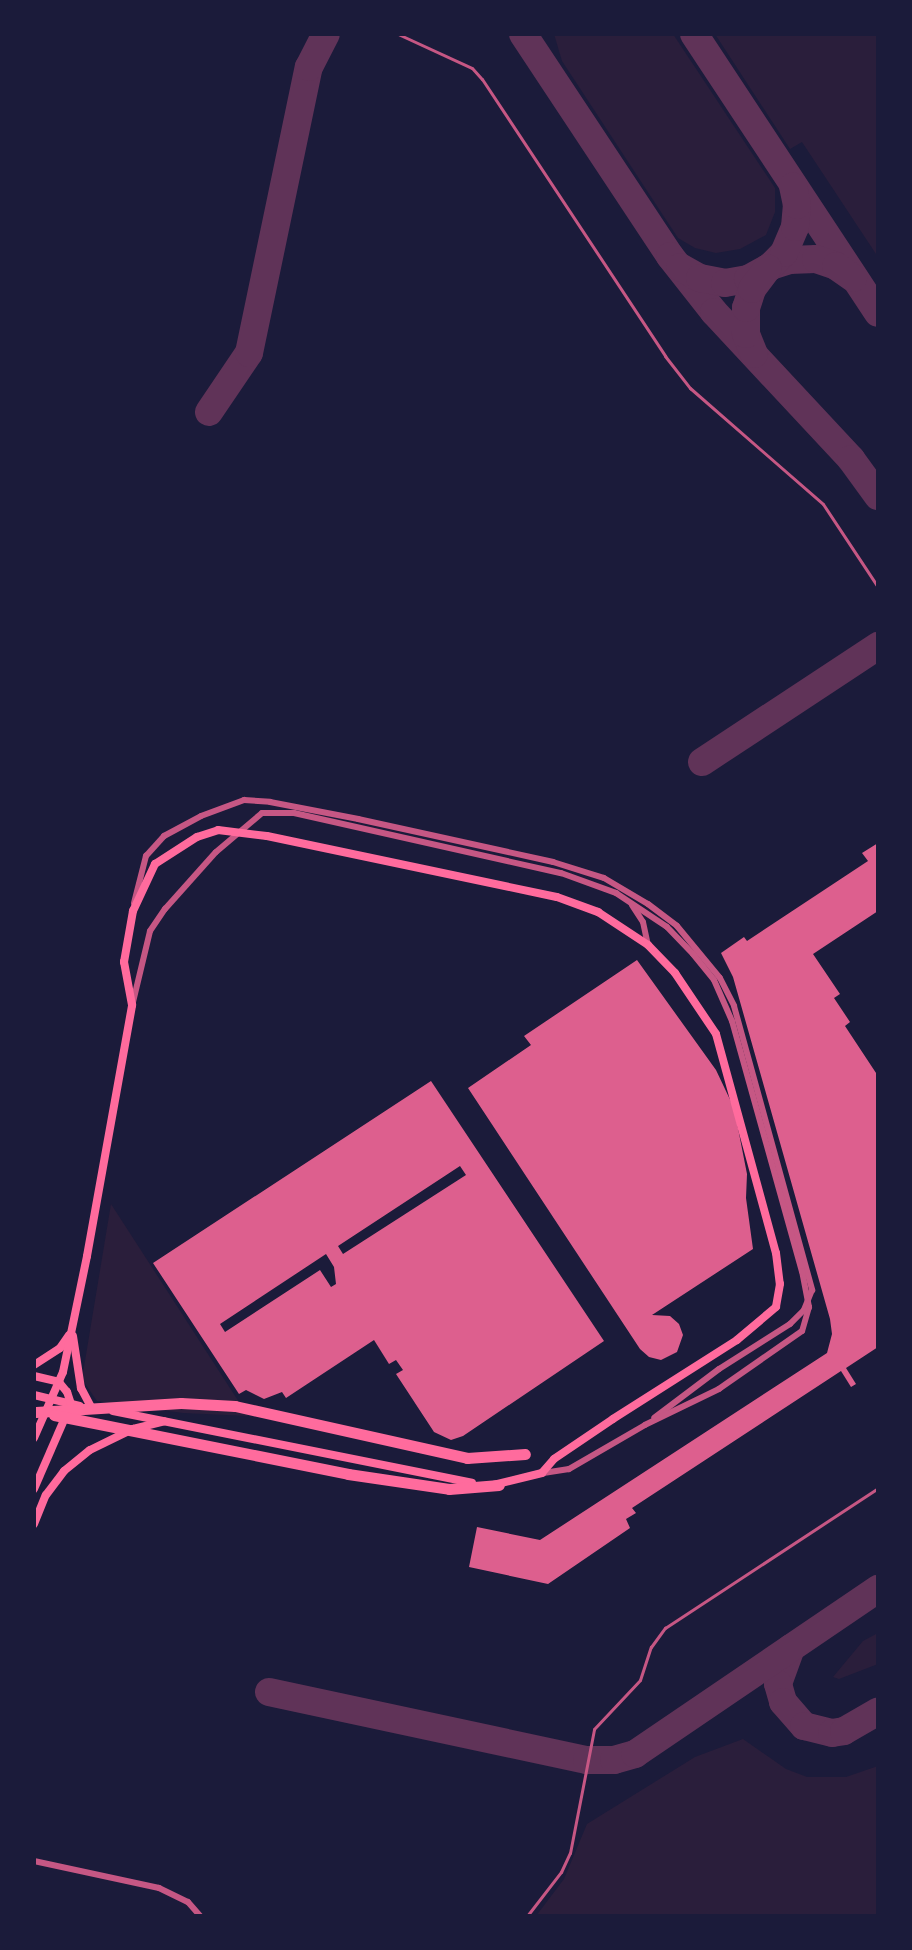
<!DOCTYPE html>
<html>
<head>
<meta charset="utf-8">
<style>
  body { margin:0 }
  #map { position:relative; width:912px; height:1950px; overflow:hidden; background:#1b1b3a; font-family:"Varela Round",sans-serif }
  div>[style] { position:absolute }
  .green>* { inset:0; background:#2a1e3b }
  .taxiway>* { height:28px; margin:-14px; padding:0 14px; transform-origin:14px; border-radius:14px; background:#603358 }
  .building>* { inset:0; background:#dd5f8e }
  .service>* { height:3px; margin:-1.5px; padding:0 1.5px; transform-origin:1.5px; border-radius:1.5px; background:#c65784 }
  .minor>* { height:6px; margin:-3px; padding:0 3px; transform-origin:3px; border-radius:3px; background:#c65784 }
  .secondary>* { height:8px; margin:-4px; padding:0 4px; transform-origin:4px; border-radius:4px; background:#ff6b9d }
  .motorway>* { height:11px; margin:-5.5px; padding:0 5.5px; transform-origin:5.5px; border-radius:5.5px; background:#ff6b9d }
  span { translate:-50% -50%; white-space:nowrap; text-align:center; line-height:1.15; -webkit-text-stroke:6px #1b1b3a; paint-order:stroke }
  .frame { position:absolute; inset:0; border:36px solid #1b1b3a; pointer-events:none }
</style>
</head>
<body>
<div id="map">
  <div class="green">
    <div style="clip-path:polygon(554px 34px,673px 34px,775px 188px,775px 212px,766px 235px,740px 249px,716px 253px,695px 248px,678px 238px,562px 61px)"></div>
    <div style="clip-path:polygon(715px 34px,876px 34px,878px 257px,802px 142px,790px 149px)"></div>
    <div style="clip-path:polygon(111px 1204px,248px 1416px,183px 1413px,97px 1401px,82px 1379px)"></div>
    <div style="clip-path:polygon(878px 1633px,878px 1664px,839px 1679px,833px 1677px,863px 1641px)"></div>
    <div style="clip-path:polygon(743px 1739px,786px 1769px,807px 1777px,846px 1777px,878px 1766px,878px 1916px,536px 1916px,564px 1879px,587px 1824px,695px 1757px)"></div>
  </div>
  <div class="taxiway">
    <div style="left:523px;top:34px;width:266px;rotate:56.5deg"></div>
    <div style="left:670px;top:256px;width:71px;rotate:51.8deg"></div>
    <div style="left:714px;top:312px;width:201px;rotate:47deg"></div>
    <div style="left:851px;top:459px;width:46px;rotate:53.9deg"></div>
    <div style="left:694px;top:34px;width:334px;rotate:56.6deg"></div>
    <div style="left:771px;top:266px;width:19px;rotate:-18deg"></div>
    <div style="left:789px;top:260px;width:27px;rotate:-2deg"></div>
    <div style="left:816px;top:259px;width:21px;rotate:19deg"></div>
    <div style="left:836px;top:266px;width:21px;rotate:35deg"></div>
    <div style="left:680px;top:267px;width:23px;rotate:29deg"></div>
    <div style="left:700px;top:278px;width:25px;rotate:11deg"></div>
    <div style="left:725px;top:283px;width:23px;rotate:-10deg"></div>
    <div style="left:748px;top:279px;width:26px;rotate:-29deg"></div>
    <div style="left:771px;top:266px;width:18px;rotate:-45deg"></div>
    <div style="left:784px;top:253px;width:28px;rotate:-67deg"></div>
    <div style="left:795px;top:227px;width:22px;rotate:-85deg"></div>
    <div style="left:797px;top:205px;width:19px;rotate:-102deg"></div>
    <div style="left:754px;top:354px;width:22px;rotate:-112deg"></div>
    <div style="left:746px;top:334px;width:26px;rotate:-90deg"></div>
    <div style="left:746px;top:308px;width:20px;rotate:-72deg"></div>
    <div style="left:752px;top:289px;width:26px;rotate:-53deg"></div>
    <div style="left:209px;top:412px;width:71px;rotate:-55.9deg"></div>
    <div style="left:249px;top:353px;width:292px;rotate:-78.2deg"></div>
    <div style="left:309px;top:67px;width:37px;rotate:-63deg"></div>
    <div style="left:702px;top:762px;width:211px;rotate:-33.4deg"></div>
    <div style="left:791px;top:1648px;width:38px;rotate:110deg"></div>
    <div style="left:778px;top:1684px;width:19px;rotate:74deg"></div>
    <div style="left:783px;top:1702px;width:32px;rotate:49deg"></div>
    <div style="left:804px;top:1726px;width:29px;rotate:14deg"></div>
    <div style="left:832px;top:1733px;width:12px;rotate:-9deg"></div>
    <div style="left:844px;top:1731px;width:39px;rotate:-30deg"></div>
    <div style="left:269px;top:1692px;width:325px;rotate:12.1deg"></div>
    <div style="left:587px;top:1760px;width:27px"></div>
    <div style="left:614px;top:1760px;width:22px;rotate:-16deg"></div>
    <div style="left:635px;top:1754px;width:294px;rotate:-34.2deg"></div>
  </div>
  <div class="building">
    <div style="clip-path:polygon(878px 843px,878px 911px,813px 954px,840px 994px,834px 998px,850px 1022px,845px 1026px,878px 1076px,878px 1347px,846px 1368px,856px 1384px,851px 1387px,841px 1371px,632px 1508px,636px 1513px,626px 1519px,630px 1528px,548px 1584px,469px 1567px,477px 1527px,540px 1540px,827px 1353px,832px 1334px,830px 1319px,733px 977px,721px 953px,744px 937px,747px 941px,868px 861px,862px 853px)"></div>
    <div style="clip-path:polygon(637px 960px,716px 1070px,734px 1108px,747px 1174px,746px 1198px,753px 1249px,652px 1315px,670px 1316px,679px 1324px,683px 1335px,677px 1352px,661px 1360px,649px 1357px,640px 1349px,468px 1088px,531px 1045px,524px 1036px)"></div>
    <div style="clip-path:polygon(evenodd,431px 1081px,604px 1341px,463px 1436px,451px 1440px,434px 1432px,396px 1374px,403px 1370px,396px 1360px,389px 1364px,374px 1340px,286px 1398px,282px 1392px,264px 1399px,246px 1390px,239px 1394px,153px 1263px,431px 1081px,460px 1166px,466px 1175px,343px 1254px,338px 1246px,460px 1166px,431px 1081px,326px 1254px,334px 1267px,336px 1284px,331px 1287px,320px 1270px,225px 1332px,220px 1324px,326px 1254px)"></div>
  </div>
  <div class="service">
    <div style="left:398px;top:34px;width:81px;rotate:24.7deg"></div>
    <div style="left:472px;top:68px;width:15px;rotate:48deg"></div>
    <div style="left:482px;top:79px;width:332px;rotate:56.5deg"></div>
    <div style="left:665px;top:356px;width:41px;rotate:52deg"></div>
    <div style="left:690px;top:388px;width:176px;rotate:41.1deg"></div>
    <div style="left:823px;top:504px;width:100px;rotate:56.5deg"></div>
    <div style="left:527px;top:1916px;width:56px;rotate:-52.3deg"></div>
    <div style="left:561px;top:1872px;width:21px;rotate:-65deg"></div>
    <div style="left:570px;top:1853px;width:126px;rotate:-79deg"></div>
    <div style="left:594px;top:1729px;width:67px;rotate:-46.8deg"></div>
    <div style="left:640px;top:1680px;width:35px;rotate:-72deg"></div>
    <div style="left:651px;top:1647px;width:24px;rotate:-54deg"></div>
    <div style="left:665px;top:1628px;width:255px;rotate:-33.3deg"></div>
  </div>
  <div class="minor">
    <div style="left:134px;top:903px;width:49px;rotate:-75.7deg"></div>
    <div style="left:146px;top:856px;width:27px;rotate:-48deg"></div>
    <div style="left:164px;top:836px;width:42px;rotate:-28.4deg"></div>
    <div style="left:201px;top:816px;width:46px;rotate:-20.4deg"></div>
    <div style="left:244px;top:800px;width:26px;rotate:4deg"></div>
    <div style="left:270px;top:802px;width:90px;rotate:10.9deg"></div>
    <div style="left:358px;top:819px;width:200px;rotate:12.4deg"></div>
    <div style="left:553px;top:862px;width:53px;rotate:17.4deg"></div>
    <div style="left:604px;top:878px;width:51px;rotate:30.6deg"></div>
    <div style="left:648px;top:904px;width:36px;rotate:37deg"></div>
    <div style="left:677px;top:926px;width:67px;rotate:50.4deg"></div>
    <div style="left:720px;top:978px;width:31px;rotate:63deg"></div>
    <div style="left:734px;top:1006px;width:295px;rotate:74.6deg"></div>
    <div style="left:812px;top:1290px;width:22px;rotate:112deg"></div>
    <div style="left:804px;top:1310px;width:20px;rotate:135deg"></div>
    <div style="left:790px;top:1324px;width:84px;rotate:147.6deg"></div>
    <div style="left:719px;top:1369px;width:81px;rotate:143deg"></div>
    <div style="left:632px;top:905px;width:20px;rotate:57deg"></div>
    <div style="left:643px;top:922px;width:24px;rotate:78deg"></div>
    <div style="left:133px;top:1002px;width:73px;rotate:-76.5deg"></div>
    <div style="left:150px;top:931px;width:27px;rotate:-56deg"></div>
    <div style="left:165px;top:909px;width:76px;rotate:-48.2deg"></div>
    <div style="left:216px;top:852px;width:60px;rotate:-40.3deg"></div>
    <div style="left:262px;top:813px;width:32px"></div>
    <div style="left:294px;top:813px;width:274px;rotate:12.7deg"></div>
    <div style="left:561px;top:873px;width:59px;rotate:20deg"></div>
    <div style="left:616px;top:893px;width:61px;rotate:33.7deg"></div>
    <div style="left:667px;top:927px;width:37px;rotate:46deg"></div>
    <div style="left:693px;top:954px;width:33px;rotate:51deg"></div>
    <div style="left:714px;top:980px;width:45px;rotate:66.3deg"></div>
    <div style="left:732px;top:1021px;width:260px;rotate:74.4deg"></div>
    <div style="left:802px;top:1271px;width:37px;rotate:79deg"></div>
    <div style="left:809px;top:1307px;width:25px;rotate:106deg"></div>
    <div style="left:802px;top:1331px;width:101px;rotate:145.1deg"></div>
    <div style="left:719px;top:1389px;width:82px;rotate:154.1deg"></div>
    <div style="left:645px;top:1425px;width:88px;rotate:149.9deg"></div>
    <div style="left:569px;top:1469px;width:26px;rotate:171deg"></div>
    <div style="left:34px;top:1861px;width:128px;rotate:12.2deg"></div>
    <div style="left:159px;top:1888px;width:32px;rotate:26deg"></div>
    <div style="left:188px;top:1902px;width:18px;rotate:49deg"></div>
  </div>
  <div class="secondary">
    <div style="left:73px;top:1336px;width:53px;rotate:81.3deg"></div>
    <div style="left:81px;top:1388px;width:21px;rotate:62deg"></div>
    <div style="left:34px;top:1365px;width:31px;rotate:-33deg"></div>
    <div style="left:60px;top:1348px;width:16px;rotate:-55deg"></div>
    <div style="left:34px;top:1376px;width:26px;rotate:13deg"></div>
    <div style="left:34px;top:1395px;width:47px;rotate:13.4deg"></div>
    <div style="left:113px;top:1411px;width:366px;rotate:11.3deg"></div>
    <div style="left:34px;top:1438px;width:72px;rotate:-66.3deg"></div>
    <div style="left:63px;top:1372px;width:118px;rotate:-78.3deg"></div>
    <div style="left:87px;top:1256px;width:255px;rotate:-79.8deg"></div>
    <div style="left:132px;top:1005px;width:44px;rotate:-100.5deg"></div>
    <div style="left:124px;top:962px;width:52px;rotate:-80deg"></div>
    <div style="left:133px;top:911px;width:52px;rotate:-64.9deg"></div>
    <div style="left:155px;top:864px;width:50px;rotate:-32.7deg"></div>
    <div style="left:197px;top:837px;width:22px;rotate:-18deg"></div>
    <div style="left:218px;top:830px;width:49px;rotate:7deg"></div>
    <div style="left:267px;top:836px;width:296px;rotate:11.9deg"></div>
    <div style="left:557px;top:897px;width:44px;rotate:20.1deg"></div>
    <div style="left:598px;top:912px;width:60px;rotate:33.4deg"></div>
    <div style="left:648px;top:945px;width:39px;rotate:46deg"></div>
    <div style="left:675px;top:973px;width:73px;rotate:56.1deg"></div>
    <div style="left:716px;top:1034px;width:227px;rotate:74.7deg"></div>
    <div style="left:776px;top:1253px;width:31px;rotate:83deg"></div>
    <div style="left:780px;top:1284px;width:23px;rotate:100deg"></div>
    <div style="left:776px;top:1307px;width:51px;rotate:139.8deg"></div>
    <div style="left:737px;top:1340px;width:147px;rotate:147.5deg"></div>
    <div style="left:613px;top:1419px;width:71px;rotate:145.9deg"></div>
    <div style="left:554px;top:1459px;width:18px;rotate:131deg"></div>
    <div style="left:542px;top:1473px;width:50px;rotate:166.2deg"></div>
    <div style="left:34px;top:1489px;width:93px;rotate:-66.5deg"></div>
    <div style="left:71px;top:1404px;width:13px;rotate:-108deg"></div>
    <div style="left:67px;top:1392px;width:13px;rotate:-129deg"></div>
    <div style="left:34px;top:1524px;width:31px;rotate:-68deg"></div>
    <div style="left:46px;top:1495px;width:30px;rotate:-53deg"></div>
    <div style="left:64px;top:1471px;width:33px;rotate:-39deg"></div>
    <div style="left:90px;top:1450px;width:48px;rotate:-26deg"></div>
    <div style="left:133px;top:1429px;width:32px;rotate:-14deg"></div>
  </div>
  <div class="motorway">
    <div style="left:36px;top:1412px;width:145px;rotate:-3.6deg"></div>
    <div style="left:181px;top:1403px;width:54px;rotate:3.2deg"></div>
    <div style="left:235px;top:1406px;width:238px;rotate:12.6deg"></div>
    <div style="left:467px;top:1458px;width:58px;rotate:-3.9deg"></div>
    <div style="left:54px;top:1415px;width:300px;rotate:11.3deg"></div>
    <div style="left:348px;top:1474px;width:102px;rotate:8.4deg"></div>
    <div style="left:449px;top:1489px;width:50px;rotate:-4.6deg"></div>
  </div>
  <div class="frame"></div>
</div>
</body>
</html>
